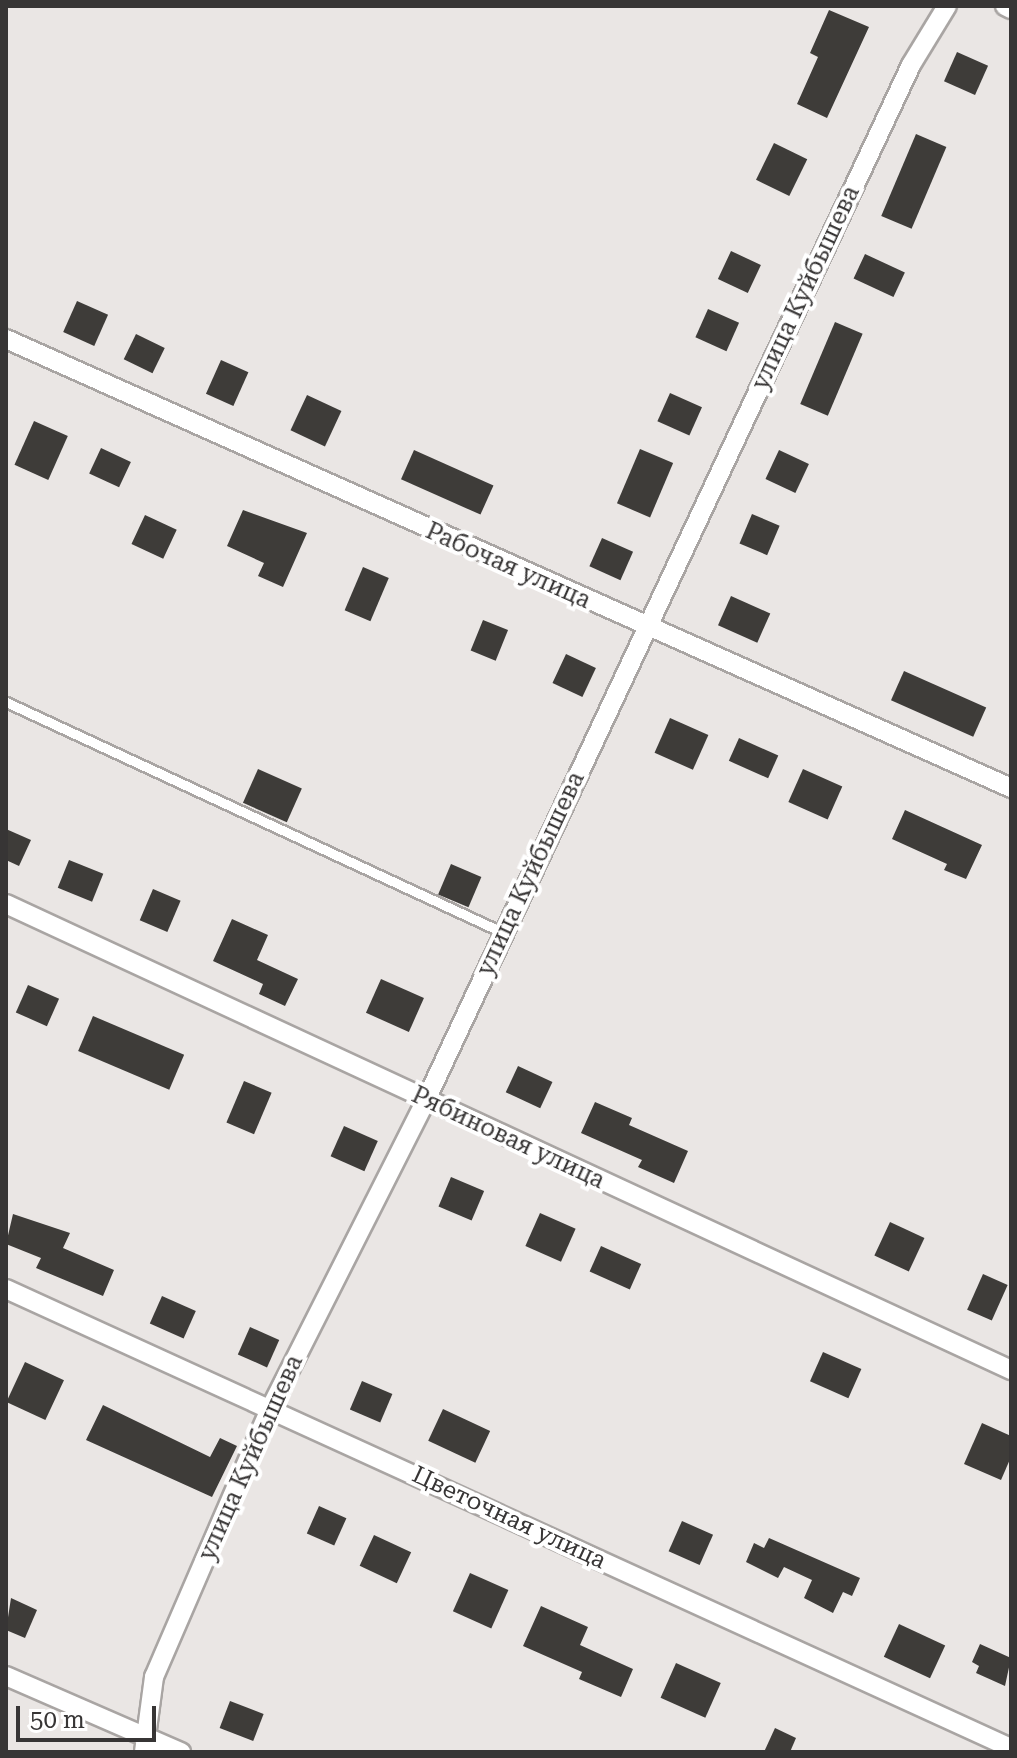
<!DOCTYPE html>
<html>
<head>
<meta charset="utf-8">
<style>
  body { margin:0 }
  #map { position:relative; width:1017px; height:1758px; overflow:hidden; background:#eae6e4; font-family:"Roboto Serif",serif }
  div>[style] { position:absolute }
  .building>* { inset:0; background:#3e3c39; transform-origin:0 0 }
  .roads { filter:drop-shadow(2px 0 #a9a5a3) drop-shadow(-2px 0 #a9a5a3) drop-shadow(0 2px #a9a5a3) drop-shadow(0 -2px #a9a5a3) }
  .lane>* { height:9px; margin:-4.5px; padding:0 4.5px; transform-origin:4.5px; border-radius:4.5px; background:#fff }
  .street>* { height:18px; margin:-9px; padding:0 9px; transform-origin:9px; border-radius:9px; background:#fff }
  span { translate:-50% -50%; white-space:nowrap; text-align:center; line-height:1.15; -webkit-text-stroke:8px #fff; paint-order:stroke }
  .street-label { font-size:24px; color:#373535 }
  .frame { position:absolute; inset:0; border:8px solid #373535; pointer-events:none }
  .scale { position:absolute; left:16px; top:1706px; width:140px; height:36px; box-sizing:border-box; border:4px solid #373535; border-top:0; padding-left:10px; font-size:24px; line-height:28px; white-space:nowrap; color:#373535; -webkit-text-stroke:6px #fff; paint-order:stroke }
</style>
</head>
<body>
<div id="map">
  <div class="building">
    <div style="clip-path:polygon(829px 10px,869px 27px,827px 118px,797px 104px,818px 57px,810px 53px)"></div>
    <div style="left:957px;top:52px;width:34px;height:32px;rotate:24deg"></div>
    <div style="left:916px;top:134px;width:33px;height:89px;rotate:23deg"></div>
    <div style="left:774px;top:143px;width:37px;height:41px;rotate:26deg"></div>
    <div style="left:731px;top:251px;width:33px;height:31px;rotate:25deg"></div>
    <div style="left:865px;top:254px;width:44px;height:27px;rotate:25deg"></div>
    <div style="left:77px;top:301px;width:34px;height:34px;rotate:24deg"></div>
    <div style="left:708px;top:309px;width:34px;height:31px;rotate:24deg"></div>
    <div style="left:835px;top:322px;width:30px;height:89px;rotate:23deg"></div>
    <div style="left:136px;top:334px;width:32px;height:28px;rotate:26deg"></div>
    <div style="left:221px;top:360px;width:30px;height:37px;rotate:24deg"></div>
    <div style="left:670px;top:393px;width:35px;height:31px;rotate:24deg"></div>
    <div style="left:307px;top:395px;width:38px;height:39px;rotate:25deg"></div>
    <div style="left:34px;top:421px;width:37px;height:48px;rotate:24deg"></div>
    <div style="left:101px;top:448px;width:33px;height:28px;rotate:25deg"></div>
    <div style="left:640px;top:449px;width:36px;height:59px;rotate:23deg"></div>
    <div style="left:414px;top:450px;width:87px;height:32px;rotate:24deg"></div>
    <div style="left:779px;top:450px;width:33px;height:32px;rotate:25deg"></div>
    <div style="clip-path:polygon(243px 510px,307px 533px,283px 587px,258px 576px,264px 563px,227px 546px)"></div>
    <div style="left:752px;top:514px;width:30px;height:32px;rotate:23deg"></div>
    <div style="left:145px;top:515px;width:35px;height:32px;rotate:25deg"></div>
    <div style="left:602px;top:538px;width:34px;height:31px;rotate:24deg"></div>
    <div style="left:363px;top:567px;width:28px;height:47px;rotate:23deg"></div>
    <div style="left:731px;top:596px;width:43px;height:32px;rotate:24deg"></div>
    <div style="left:483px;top:620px;width:27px;height:33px;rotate:22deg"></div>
    <div style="left:566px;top:654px;width:33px;height:32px;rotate:25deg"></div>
    <div style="left:904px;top:671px;width:90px;height:32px;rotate:24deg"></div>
    <div style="left:670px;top:718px;width:42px;height:38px;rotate:24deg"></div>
    <div style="left:739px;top:738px;width:43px;height:25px;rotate:24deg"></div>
    <div style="left:258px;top:769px;width:48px;height:37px;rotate:24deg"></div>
    <div style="left:803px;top:769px;width:43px;height:36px;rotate:24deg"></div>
    <div style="clip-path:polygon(905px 810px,982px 845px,966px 879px,944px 870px,947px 864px,892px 839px)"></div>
    <div style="clip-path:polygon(6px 829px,31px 840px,19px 866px,6px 860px)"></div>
    <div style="left:69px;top:860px;width:37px;height:30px;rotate:22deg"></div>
    <div style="left:451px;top:864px;width:33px;height:33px;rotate:23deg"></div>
    <div style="left:153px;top:889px;width:30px;height:34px;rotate:23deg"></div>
    <div style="clip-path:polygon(232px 919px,268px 935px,257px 960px,298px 979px,285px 1006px,259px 994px,263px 984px,213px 961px)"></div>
    <div style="left:381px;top:979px;width:47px;height:37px;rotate:24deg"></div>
    <div style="left:28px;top:985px;width:34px;height:30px;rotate:24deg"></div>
    <div style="left:93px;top:1016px;width:99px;height:38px;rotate:23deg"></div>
    <div style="left:518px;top:1066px;width:38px;height:29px;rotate:25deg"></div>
    <div style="left:244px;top:1081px;width:30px;height:45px;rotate:23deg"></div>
    <div style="clip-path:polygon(595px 1102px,632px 1118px,629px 1125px,688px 1151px,674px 1183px,638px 1167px,642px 1160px,581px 1133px)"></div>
    <div style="left:344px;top:1126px;width:37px;height:33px;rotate:24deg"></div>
    <div style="left:451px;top:1177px;width:36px;height:32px;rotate:23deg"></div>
    <div style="left:540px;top:1213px;width:39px;height:36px;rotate:24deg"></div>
    <div style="clip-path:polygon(13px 1214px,70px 1233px,63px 1248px,114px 1270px,103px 1296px,36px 1268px,41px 1258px,6px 1244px)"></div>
    <div style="left:890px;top:1222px;width:38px;height:37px;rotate:25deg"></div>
    <div style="left:601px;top:1246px;width:44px;height:28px;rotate:24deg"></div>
    <div style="left:983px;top:1274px;width:27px;height:39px;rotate:24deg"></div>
    <div style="left:162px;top:1296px;width:37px;height:30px;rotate:24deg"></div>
    <div style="left:250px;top:1327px;width:32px;height:30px;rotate:24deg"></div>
    <div style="left:823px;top:1352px;width:42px;height:32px;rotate:24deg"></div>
    <div style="left:25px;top:1362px;width:43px;height:44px;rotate:25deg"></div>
    <div style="left:362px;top:1381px;width:33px;height:31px;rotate:23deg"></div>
    <div style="clip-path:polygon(103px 1405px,210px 1457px,220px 1438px,237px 1446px,212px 1497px,86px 1440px)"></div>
    <div style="left:443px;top:1409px;width:52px;height:35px;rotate:25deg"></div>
    <div style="clip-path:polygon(982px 1423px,1011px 1436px,1011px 1457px,1001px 1480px,964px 1464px)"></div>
    <div style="left:319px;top:1506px;width:30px;height:30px;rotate:24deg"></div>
    <div style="left:682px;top:1521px;width:34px;height:33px;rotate:24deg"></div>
    <div style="left:374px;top:1535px;width:41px;height:34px;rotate:25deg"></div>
    <div style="clip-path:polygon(769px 1538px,860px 1578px,852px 1596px,843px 1592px,833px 1613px,804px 1598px,812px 1580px,784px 1567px,778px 1578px,746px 1562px,754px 1543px,764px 1548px)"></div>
    <div style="left:470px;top:1573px;width:42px;height:42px;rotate:24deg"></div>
    <div style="clip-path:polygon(11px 1598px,37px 1610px,25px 1638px,6px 1630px)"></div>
    <div style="clip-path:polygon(541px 1606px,588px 1627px,580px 1645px,633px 1669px,621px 1697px,579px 1679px,582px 1672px,523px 1646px)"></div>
    <div style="left:899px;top:1624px;width:51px;height:36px;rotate:25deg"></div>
    <div style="clip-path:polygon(980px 1644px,1011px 1658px,1005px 1686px,976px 1673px,979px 1666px,972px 1662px)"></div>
    <div style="left:676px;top:1663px;width:49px;height:38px;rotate:24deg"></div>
    <div style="left:230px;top:1701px;width:36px;height:29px;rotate:21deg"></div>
    <div style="clip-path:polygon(775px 1728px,796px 1738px,790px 1752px,764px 1752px)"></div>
  </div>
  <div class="roads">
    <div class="lane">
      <div style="left:6px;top:702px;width:549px;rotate:24.88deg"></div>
    </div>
    <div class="street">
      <div style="left:1005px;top:6px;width:7px;rotate:27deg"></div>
      <div style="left:6px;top:339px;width:1101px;rotate:24.07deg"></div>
      <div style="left:6px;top:904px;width:1108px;rotate:24.88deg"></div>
      <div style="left:6px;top:1289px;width:1105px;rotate:24.55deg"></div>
      <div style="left:6px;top:1676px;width:191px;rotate:23.5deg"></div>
      <div style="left:144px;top:1752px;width:76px;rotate:-82.4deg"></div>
      <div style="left:154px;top:1677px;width:292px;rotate:-66.6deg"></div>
      <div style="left:270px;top:1409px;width:346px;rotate:-63.2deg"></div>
      <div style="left:426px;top:1100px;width:1143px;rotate:-64.89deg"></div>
      <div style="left:911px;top:65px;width:69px;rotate:-58.6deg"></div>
    </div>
  </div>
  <div class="street-label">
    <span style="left:806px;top:288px;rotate:-65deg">улица Куйбышева</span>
    <span style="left:508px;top:566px;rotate:24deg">Рабочая улица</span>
    <span style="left:531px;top:874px;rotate:-65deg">улица Куйбышева</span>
    <span style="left:508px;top:1138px;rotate:25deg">Рябиновая улица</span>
    <span style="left:251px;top:1458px;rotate:-66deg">улица Куйбышева</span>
    <span style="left:509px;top:1518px;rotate:25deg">Цветочная улица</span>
  </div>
  <div class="frame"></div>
  <div class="scale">50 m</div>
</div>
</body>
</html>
